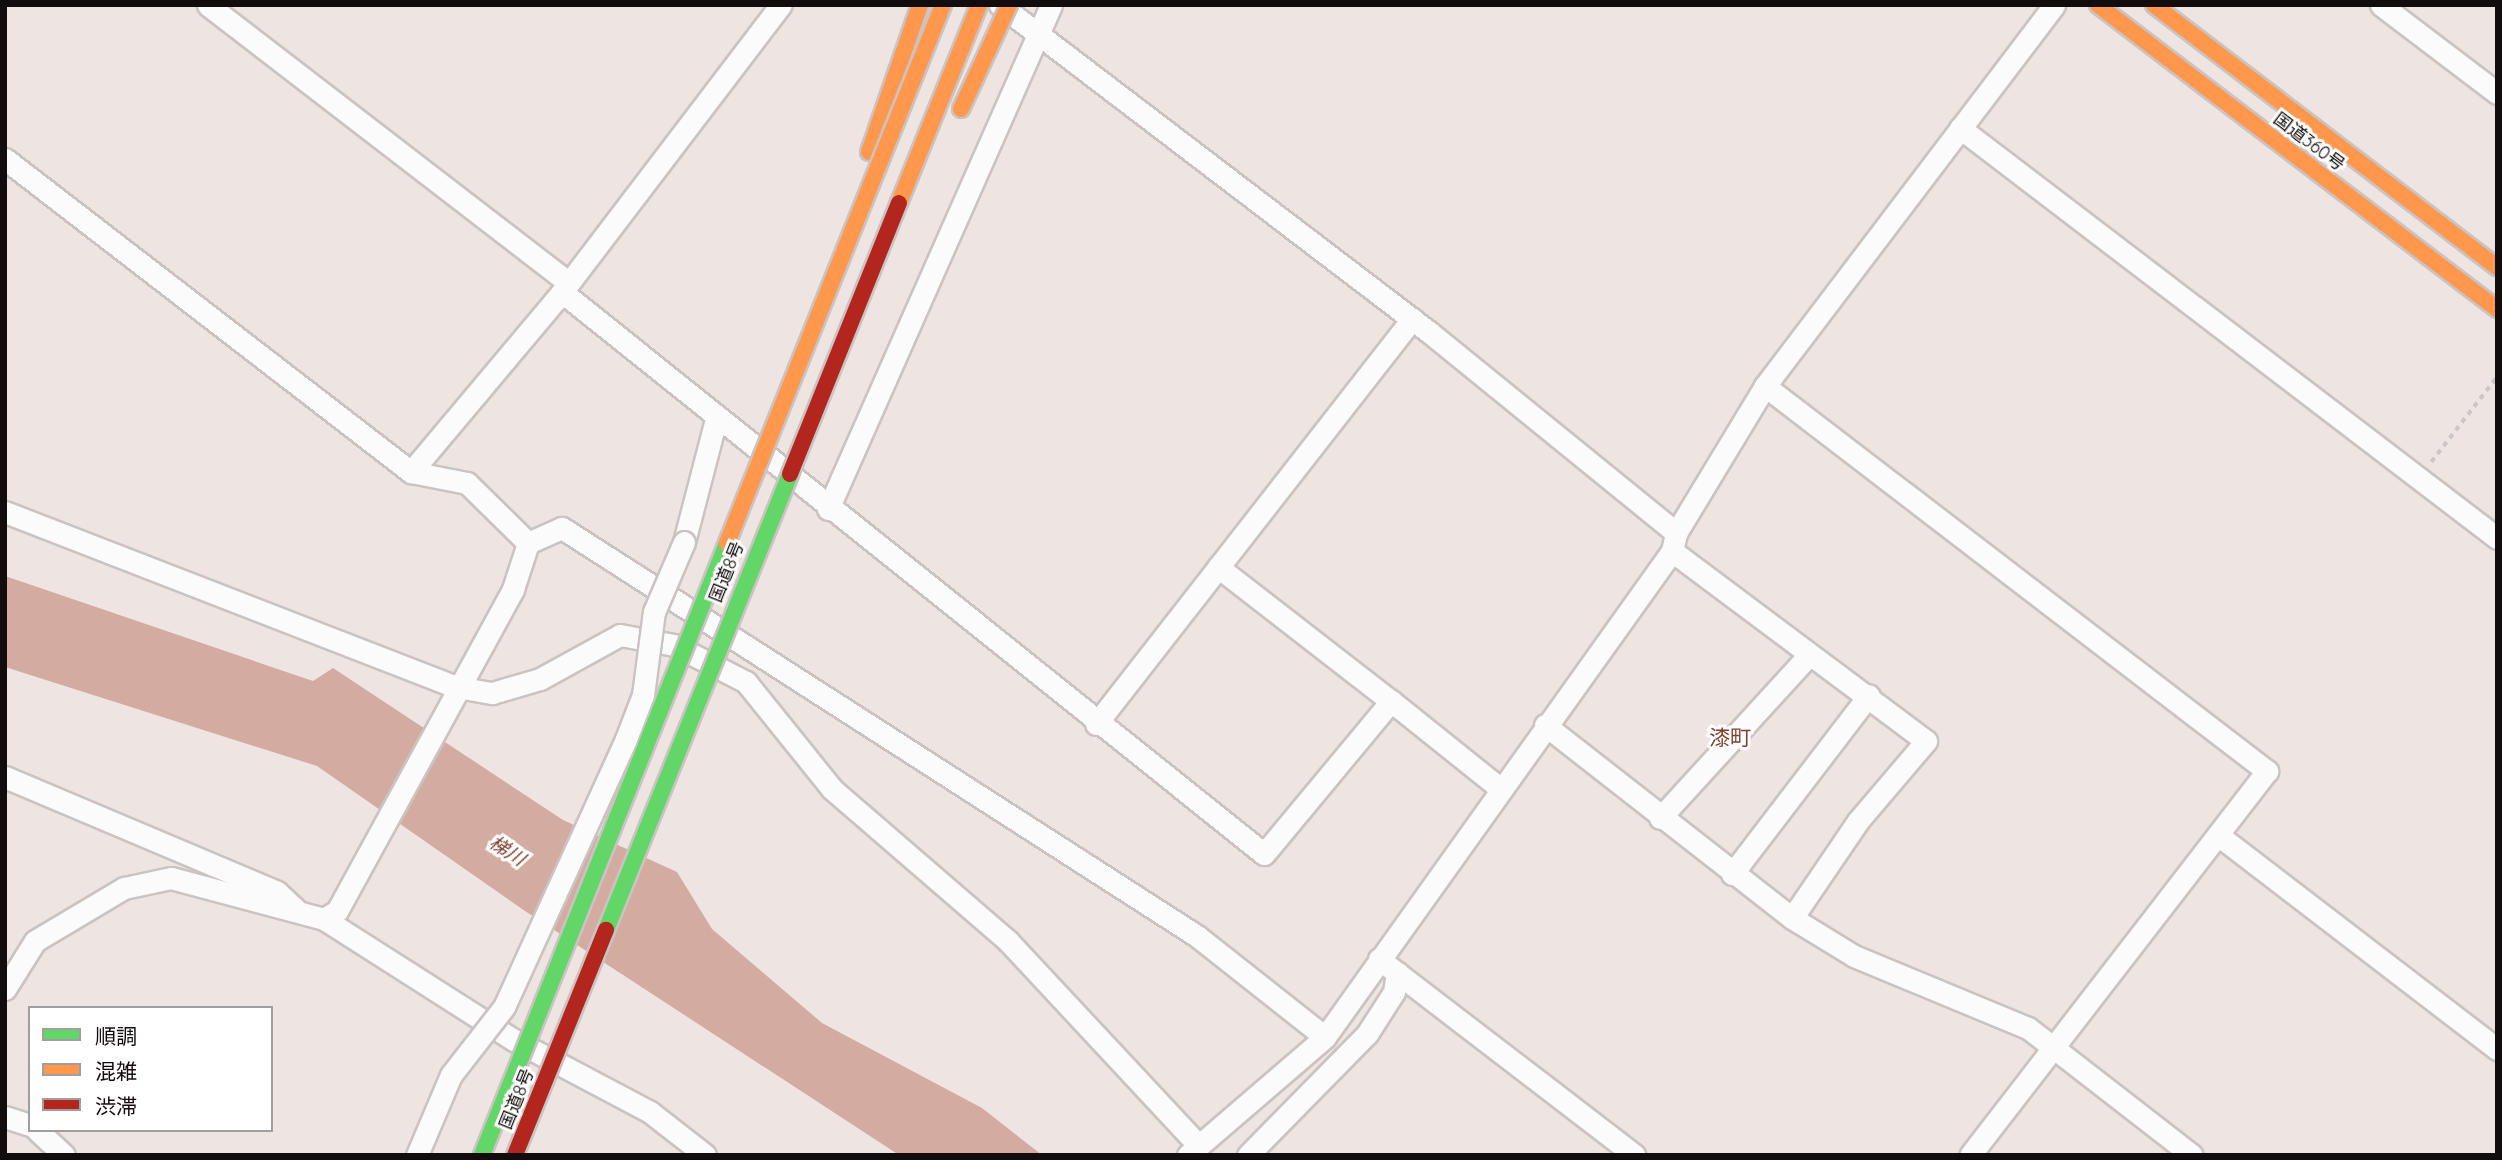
<!DOCTYPE html>
<html>
<head>
<meta charset="utf-8">
<style>
  body { margin:0 }
  #map { position:relative; width:2502px; height:1160px; overflow:hidden; background:#eee5e3; font-family:Quicksand,"Noto Sans JP",sans-serif }
  div>[style] { position:absolute }
  .water>* { inset:0; background:#d4aba0 }
  .path>* { height:3.5px; margin-top:-1.75px; transform-origin:0; background:repeating-linear-gradient(90deg,#cac7c6 0 5px,transparent 0 10px) }
  .roads { filter:drop-shadow(2px 0 #cac3c1) drop-shadow(-2px 0 #cac3c1) drop-shadow(0 2px #cac3c1) drop-shadow(0 -2px #cac3c1) }
  .street>* { height:21px; margin:-10.5px; padding:0 10.5px; transform-origin:10.5px; border-radius:10.5px; background:#fcfbfb }
  .slow>* { height:16px; margin:-8px; padding:0 8px; transform-origin:8px; border-radius:8px; background:#ff974d }
  .bridges { filter:drop-shadow(2px 0 #cac3c1) drop-shadow(-2px 0 #cac3c1) drop-shadow(0 2px #cac3c1) drop-shadow(0 -2px #cac3c1) }
  .street-bridge>* { height:21px; margin:-10.5px; padding:0 10.5px; transform-origin:10.5px; border-radius:10.5px; background:#fcfbfb }
  .fast-bridge>* { height:16px; margin:-8px; padding:0 8px; transform-origin:8px; border-radius:8px; background:#63d668 }
  .slow-bridge>* { height:16px; margin:-8px; padding:0 8px; transform-origin:8px; border-radius:8px; background:#ff974d }
  .jam-bridge>* { height:16px; margin:-8px; padding:0 8px; transform-origin:8px; border-radius:8px; background:#b3261e }
  span { translate:-50% -50%; white-space:nowrap; text-align:center; line-height:1.15; -webkit-text-stroke:6px #fff; paint-order:stroke }
  .street-label { font-size:18px; color:#120d0c }
  .water-label { font-size:19px; color:#7e3928; font-style:italic }
  .quarter-label { font-size:21px; color:#833e2d }
  .frame { position:absolute; inset:0; border:7px solid #120d0c; pointer-events:none }
  .legend { position:absolute; left:28px; top:1006px; width:245px; height:126px; box-sizing:border-box; background:#fff; border:2px solid #a09e9e; margin:0; padding:9px 12px; list-style:none; font-size:21px; color:#120d0c }
  .legend li { display:flex; align-items:center; gap:14px; height:35px }
  .legend b { width:35px; border:2px solid #a09e9e }
</style>
</head>
<body>
<div id="map">
  <div class="water">
    <i style="clip-path:polygon(5px 576px,313px 681px,333px 668px,563px 820px,677px 872px,712px 929px,822px 1023px,982px 1108px,1042px 1155px,899px 1155px,525px 911px,317px 766px,5px 667px)"></i>
  </div>
  <div class="path">
    <i style="left:2431px;top:462px;width:108px;rotate:-52.2deg"></i>
  </div>
  <div class="roads">
    <div class="street">
      <i style="left:208px;top:5px;width:452px;rotate:37.6deg"></i>
      <i style="left:1000px;top:5px;width:539px;rotate:37.32deg"></i>
      <i style="left:1429px;top:332px;width:318px;rotate:39.1deg"></i>
      <i style="left:2381px;top:5px;width:146px;rotate:37.2deg"></i>
      <i style="left:1960px;top:128px;width:676px;rotate:37.36deg"></i>
      <i style="left:5px;top:159px;width:513px;rotate:37.63deg"></i>
      <i style="left:411px;top:472px;width:57px;rotate:11.1deg"></i>
      <i style="left:467px;top:483px;width:86px;rotate:44.5deg"></i>
      <i style="left:562px;top:292px;width:899px;rotate:38.68deg"></i>
      <i style="left:1264px;top:854px;width:199px;rotate:-50.3deg"></i>
      <i style="left:1391px;top:701px;width:141px;rotate:38.7deg"></i>
      <i style="left:1765px;top:386px;width:633px;rotate:37.49deg"></i>
      <i style="left:2267px;top:771px;width:485px;rotate:127.7deg"></i>
      <i style="left:411px;top:472px;width:235px;rotate:-50deg"></i>
      <i style="left:562px;top:292px;width:361px;rotate:-52.7deg"></i>
      <i style="left:828px;top:509px;width:551px;rotate:-66.13deg"></i>
      <i style="left:5px;top:512px;width:485px;rotate:21.2deg"></i>
      <i style="left:457px;top:687px;width:36px;rotate:10deg"></i>
      <i style="left:492px;top:693px;width:50px;rotate:-16.3deg"></i>
      <i style="left:540px;top:679px;width:91px;rotate:-28.8deg"></i>
      <i style="left:620px;top:635px;width:55px;rotate:10.5deg"></i>
      <i style="left:674px;top:645px;width:81px;rotate:27.2deg"></i>
      <i style="left:746px;top:682px;width:137px;rotate:51.2deg"></i>
      <i style="left:832px;top:789px;width:233px;rotate:40.8deg"></i>
      <i style="left:1008px;top:941px;width:279px;rotate:47deg"></i>
      <i style="left:684px;top:542px;width:127px;rotate:-75.4deg"></i>
      <i style="left:528px;top:543px;width:37px;rotate:-24deg"></i>
      <i style="left:562px;top:528px;width:755px;rotate:32.72deg"></i>
      <i style="left:1197px;top:936px;width:163px;rotate:38.3deg"></i>
      <i style="left:1672px;top:551px;width:317px;rotate:36.8deg"></i>
      <i style="left:1926px;top:741px;width:105px;rotate:130.4deg"></i>
      <i style="left:1858px;top:821px;width:117px;rotate:124.2deg"></i>
      <i style="left:1218px;top:567px;width:219px;rotate:37.8deg"></i>
      <i style="left:1096px;top:724px;width:514px;rotate:-52.04deg"></i>
      <i style="left:1545px;top:725px;width:313px;rotate:38deg"></i>
      <i style="left:1792px;top:918px;width:73px;rotate:31.5deg"></i>
      <i style="left:1854px;top:956px;width:188px;rotate:22.5deg"></i>
      <i style="left:2028px;top:1028px;width:207px;rotate:37.8deg"></i>
      <i style="left:5px;top:777px;width:295px;rotate:22.9deg"></i>
      <i style="left:277px;top:892px;width:25px;rotate:43deg"></i>
      <i style="left:1660px;top:818px;width:221px;rotate:-47.6deg"></i>
      <i style="left:2218px;top:835px;width:352px;rotate:37.5deg"></i>
      <i style="left:1732px;top:874px;width:225px;rotate:-52.6deg"></i>
      <i style="left:324px;top:919px;width:15px;rotate:-32deg"></i>
      <i style="left:337px;top:911px;width:367px;rotate:-61.3deg"></i>
      <i style="left:513px;top:589px;width:48px;rotate:-71.9deg"></i>
      <i style="left:1379px;top:959px;width:322px;rotate:37.5deg"></i>
      <i style="left:5px;top:989px;width:57px;rotate:-58deg"></i>
      <i style="left:35px;top:941px;width:104px;rotate:-30.8deg"></i>
      <i style="left:124px;top:888px;width:48px;rotate:-12deg"></i>
      <i style="left:171px;top:878px;width:158px;rotate:15deg"></i>
      <i style="left:324px;top:919px;width:225px;rotate:32.5deg"></i>
      <i style="left:514px;top:1040px;width:154px;rotate:27.9deg"></i>
      <i style="left:650px;top:1112px;width:70px;rotate:38deg"></i>
      <i style="left:5px;top:1117px;width:26px;rotate:18deg"></i>
      <i style="left:37px;top:1130px;width:37px;rotate:43deg"></i>
      <i style="left:1188px;top:1155px;width:181px;rotate:-40.7deg"></i>
      <i style="left:1325px;top:1037px;width:597px;rotate:-54.47deg"></i>
      <i style="left:1672px;top:551px;width:18px;rotate:-77deg"></i>
      <i style="left:1676px;top:533px;width:172px;rotate:-58.8deg"></i>
      <i style="left:1765px;top:386px;width:478px;rotate:-52.8deg"></i>
      <i style="left:1248px;top:1155px;width:170px;rotate:-45.5deg"></i>
      <i style="left:1367px;top:1034px;width:50px;rotate:-57.3deg"></i>
      <i style="left:1394px;top:992px;width:20px;rotate:-81deg"></i>
    </div>
    <div class="slow">
      <i style="left:2098px;top:5px;width:502px;rotate:37.3deg"></i>
      <i style="left:2154px;top:5px;width:432px;rotate:37.4deg"></i>
      <i style="left:869px;top:152px;width:156px;rotate:-70.9deg"></i>
    </div>
  </div>
  <div class="bridges">
    <div class="street-bridge">
      <i style="left:417px;top:1155px;width:87px;rotate:-67deg"></i>
      <i style="left:451px;top:1075px;width:86px;rotate:-52.1deg"></i>
      <i style="left:504px;top:1007px;width:294px;rotate:-65.5deg"></i>
      <i style="left:626px;top:739px;width:47px;rotate:-68.9deg"></i>
      <i style="left:643px;top:695px;width:84px;rotate:-82.5deg"></i>
      <i style="left:654px;top:612px;width:76px;rotate:-66.8deg"></i>
    </div>
    <div class="fast-bridge">
      <i style="left:606px;top:930px;width:492px;rotate:-68deg"></i>
      <i style="left:482px;top:1155px;width:659px;rotate:-68.18deg"></i>
    </div>
    <div class="slow-bridge">
      <i style="left:961px;top:109px;width:115px;rotate:-65.2deg"></i>
      <i style="left:899px;top:203px;width:214px;rotate:-68deg"></i>
      <i style="left:727px;top:543px;width:580px;rotate:-68.13deg"></i>
    </div>
    <div class="jam-bridge">
      <i style="left:790px;top:474px;width:292px;rotate:-68.1deg"></i>
      <i style="left:515px;top:1155px;width:243px;rotate:-68deg"></i>
    </div>
  </div>
  <div class="street-label">
    <span style="left:2309px;top:142px;rotate:37deg">国道360号</span>
    <span style="left:727px;top:572px;rotate:-68deg">国道8号</span>
    <span style="left:517px;top:1099px;rotate:-68deg">国道8号</span>
  </div>
  <div class="water-label">
    <span style="left:507px;top:851px;rotate:33deg">梯川</span>
  </div>
  <div class="quarter-label">
    <span style="left:1730px;top:737px">漆町</span>
  </div>
  <div class="frame"></div>
  <ul class="legend">
  <li><b style="height:9px;background:#63d668"></b>順調</li>
  <li><b style="height:9px;background:#ff974d"></b>混雑</li>
  <li><b style="height:9px;background:#b3261e"></b>渋滞</li>
  </ul>
</div>
</body>
</html>
